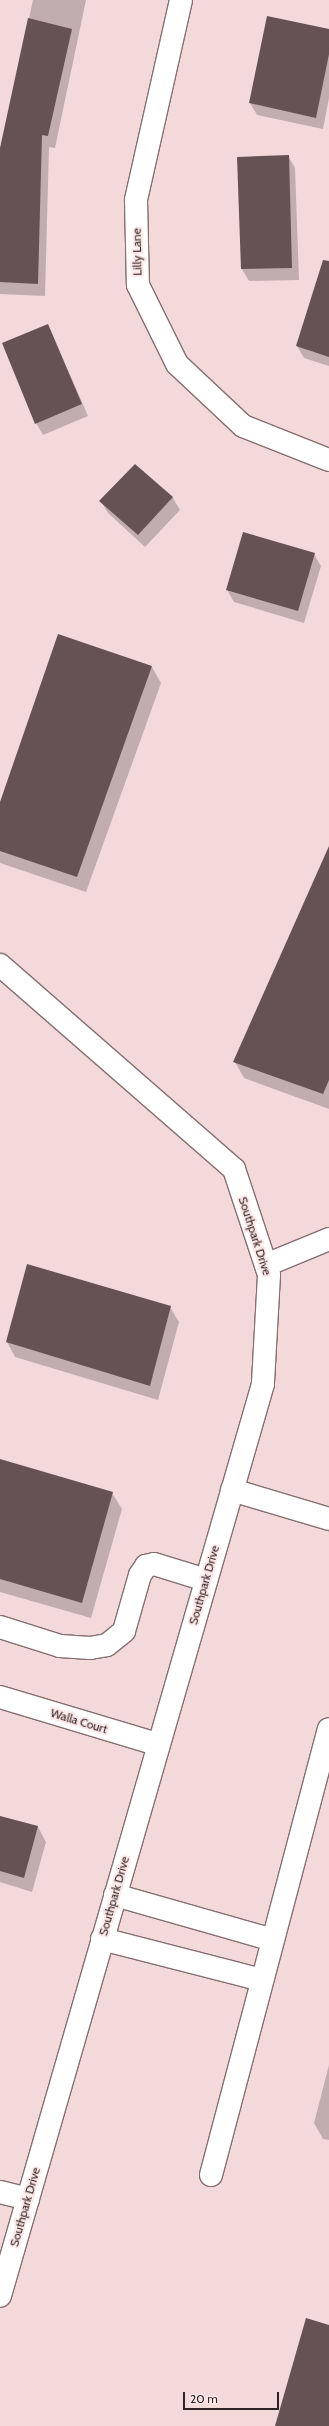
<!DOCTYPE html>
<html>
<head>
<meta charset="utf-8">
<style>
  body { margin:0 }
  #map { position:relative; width:329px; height:2426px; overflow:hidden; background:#f3d9da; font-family:Cabin,sans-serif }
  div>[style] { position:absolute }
  .shadow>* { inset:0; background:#0003 }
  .building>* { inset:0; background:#675253 }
  .roads { filter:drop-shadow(1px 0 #866f71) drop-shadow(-1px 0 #866f71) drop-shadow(0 1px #866f71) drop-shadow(0 -1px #866f71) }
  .minor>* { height:22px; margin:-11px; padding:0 11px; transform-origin:11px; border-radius:11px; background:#fff }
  span { translate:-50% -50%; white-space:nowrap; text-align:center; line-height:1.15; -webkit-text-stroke:4px #fde7e8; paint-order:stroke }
  .street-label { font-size:12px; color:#2e2425 }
  .scale { position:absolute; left:183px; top:2392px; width:96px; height:18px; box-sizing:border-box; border:2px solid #2e2425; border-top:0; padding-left:5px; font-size:12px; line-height:14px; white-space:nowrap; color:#2e2425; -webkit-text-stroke:3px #fde7e8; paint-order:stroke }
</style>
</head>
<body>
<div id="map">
  <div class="shadow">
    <i style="clip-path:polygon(33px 0,86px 0,55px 148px,49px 147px,45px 296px,0 294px,0 153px)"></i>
    <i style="clip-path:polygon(329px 30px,329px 98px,323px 129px,257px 115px,250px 103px)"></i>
    <i style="clip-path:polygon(288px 156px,295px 168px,299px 280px,249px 281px,242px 269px)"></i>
    <i style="clip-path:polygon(329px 310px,329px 366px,304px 358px,297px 346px)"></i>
    <i style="clip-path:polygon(48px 325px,88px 416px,43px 435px,36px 423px)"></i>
    <i style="clip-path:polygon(135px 465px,173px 498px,180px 510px,145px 547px,108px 513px,101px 501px)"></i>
    <i style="clip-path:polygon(314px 554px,321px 566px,304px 623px,234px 602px,227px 590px)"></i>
    <i style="clip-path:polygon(152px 667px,161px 683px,86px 892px,0 863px,0 805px)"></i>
    <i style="clip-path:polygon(329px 848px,329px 1109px,244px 1078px,235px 1062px)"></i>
    <i style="clip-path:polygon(170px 1307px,179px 1322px,158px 1400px,15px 1357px,7px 1342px)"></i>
    <i style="clip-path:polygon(0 1460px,112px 1493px,122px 1509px,91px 1618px,0 1592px)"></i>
    <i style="clip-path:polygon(0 1817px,38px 1827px,46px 1842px,32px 1892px,0 1882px)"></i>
    <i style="clip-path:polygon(329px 2065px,329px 2140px,323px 2139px,314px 2123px)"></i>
  </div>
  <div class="building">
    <i style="clip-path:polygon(267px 16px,329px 29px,329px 54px,316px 118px,249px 103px)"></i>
    <i style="clip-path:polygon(28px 18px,72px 29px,48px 136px,42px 135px,38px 284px,0 282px,0 148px)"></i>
    <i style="clip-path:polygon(289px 155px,292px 268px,241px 269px,237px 157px)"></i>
    <i style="clip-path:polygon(323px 260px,329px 261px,329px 357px,296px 346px)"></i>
    <i style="clip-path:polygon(48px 324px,82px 404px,35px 424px,2px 343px)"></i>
    <i style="clip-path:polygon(135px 464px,173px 497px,138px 535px,99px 501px)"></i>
    <i style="clip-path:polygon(243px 532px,315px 553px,298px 611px,226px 590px)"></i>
    <i style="clip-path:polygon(58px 634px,152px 666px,77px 877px,0 851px,0 802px)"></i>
    <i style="clip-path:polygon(329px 846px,329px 1080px,323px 1094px,233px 1062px)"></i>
    <i style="clip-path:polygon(27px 1264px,171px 1306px,150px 1386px,6px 1342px)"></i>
    <i style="clip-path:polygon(0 1459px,113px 1492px,82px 1603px,0 1579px)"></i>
    <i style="clip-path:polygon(0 1816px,38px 1826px,24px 1878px,0 1871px)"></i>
    <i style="clip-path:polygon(306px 2318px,329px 2325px,329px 2426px,275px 2426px)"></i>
  </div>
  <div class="roads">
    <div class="minor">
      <i style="left:181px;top:0;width:205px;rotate:102.7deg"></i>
      <i style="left:136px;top:200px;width:85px;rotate:88.7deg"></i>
      <i style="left:138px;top:285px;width:88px;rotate:63.7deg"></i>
      <i style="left:177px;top:364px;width:91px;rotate:43.2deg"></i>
      <i style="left:243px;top:426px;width:92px;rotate:21.6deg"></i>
      <i style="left:0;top:965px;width:310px;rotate:41.1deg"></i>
      <i style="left:234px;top:1169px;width:112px;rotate:71.7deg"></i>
      <i style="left:269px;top:1275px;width:109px;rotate:93.2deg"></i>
      <i style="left:263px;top:1384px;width:949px;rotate:106.09deg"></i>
      <i style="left:266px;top:1265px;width:68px;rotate:-22.4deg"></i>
      <i style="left:232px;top:1490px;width:101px;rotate:16.6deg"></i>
      <i style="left:0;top:1627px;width:63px;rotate:17.6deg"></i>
      <i style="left:60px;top:1646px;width:30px;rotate:4deg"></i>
      <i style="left:90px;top:1648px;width:17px;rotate:-10deg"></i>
      <i style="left:107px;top:1645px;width:22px;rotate:-39deg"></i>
      <i style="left:124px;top:1631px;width:58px;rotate:-74.1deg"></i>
      <i style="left:140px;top:1575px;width:11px;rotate:-56deg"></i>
      <i style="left:146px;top:1566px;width:8px;rotate:-14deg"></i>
      <i style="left:154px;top:1564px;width:54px;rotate:17.1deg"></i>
      <i style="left:0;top:1697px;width:164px;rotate:16.7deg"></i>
      <i style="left:115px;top:1895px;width:164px;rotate:15.9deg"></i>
      <i style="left:102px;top:1939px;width:165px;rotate:14.4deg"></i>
      <i style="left:211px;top:2175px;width:461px;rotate:-75.2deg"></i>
      <i style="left:0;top:2192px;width:29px;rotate:14deg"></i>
    </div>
  </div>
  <div class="street-label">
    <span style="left:137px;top:252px;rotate:-91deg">Lilly Lane</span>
    <span style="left:255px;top:1236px;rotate:72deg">Southpark Drive</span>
    <span style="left:204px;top:1585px;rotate:-74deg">Southpark Drive</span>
    <span style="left:79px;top:1721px;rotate:17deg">Walla Court</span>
    <span style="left:114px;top:1896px;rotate:-74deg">Southpark Drive</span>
    <span style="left:25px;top:2207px;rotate:-74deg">Southpark Drive</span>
  </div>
  <div class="scale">20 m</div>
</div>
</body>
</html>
